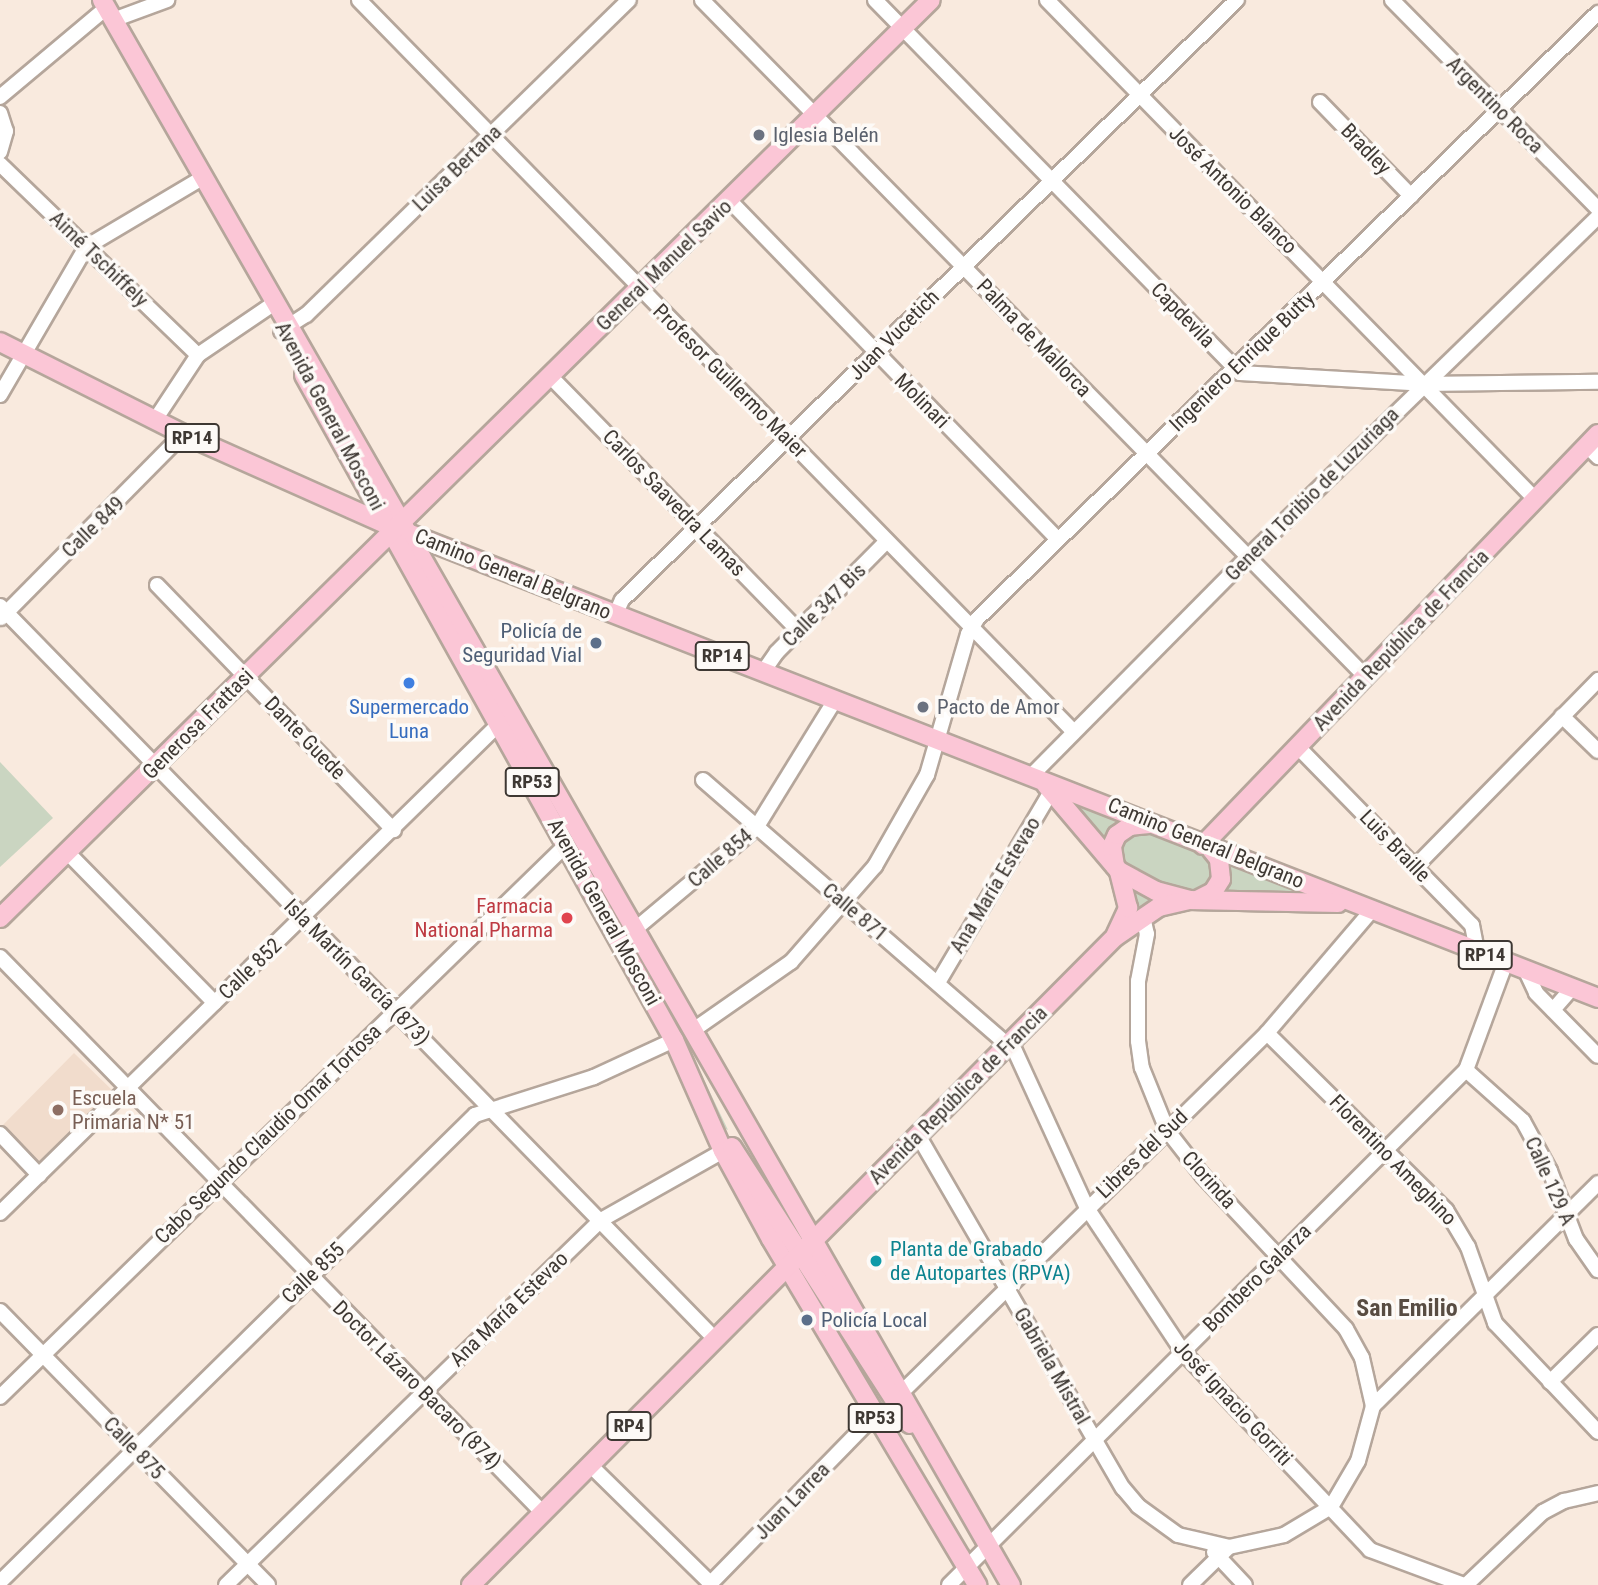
<!DOCTYPE html>
<html>
<head>
<meta charset="utf-8">
<style>
  body { margin:0 }
  #map { position:relative; width:1598px; height:1585px; overflow:hidden; background:#f9eade; font-family:"Roboto Condensed",sans-serif }
  div>[style] { position:absolute }
  .built>* { inset:0; background:#f1dccc }
  .green>* { inset:0; background:#cad5c1 }
  .roads { filter:drop-shadow(2px 0 #b5a69b) drop-shadow(-2px 0 #b5a69b) drop-shadow(0 2px #b5a69b) drop-shadow(0 -2px #b5a69b) }
  .minor>* { height:14px; margin:-7px; padding:0 7px; transform-origin:7px; border-radius:7px; background:#fff }
  .major>* { height:18px; margin:-9px; padding:0 9px; transform-origin:9px; border-radius:9px; background:#fbc6d6 }
  .dots>* { width:19px; height:19px; translate:-50% -50%; box-sizing:border-box; border:4px solid #fdfaf7; border-radius:50% }
  span { translate:-50% -50%; white-space:nowrap; text-align:center; line-height:1.15; -webkit-text-stroke:7px #fdfaf7; paint-order:stroke }
  .shield-label span { padding:2px 5px; background:#fdfaf7; border:2px solid; border-radius:5px; -webkit-text-stroke-width:0 }
  .shield-label { font-size:19px; color:#3e3833; font-weight:700 }
  .street-label { font-size:21px; color:#3e3833 }
  .worship-label { font-size:21px; color:#5b616d }
  .left { translate:0 -50%; text-align:left }
  .service-label { font-size:21px; color:#4e5e75 }
  .right { translate:-100% -50%; text-align:right }
  .shop-label { font-size:21px; color:#366cbe }
  .health-label { font-size:21px; color:#be3a42 }
  .education-label { font-size:21px; color:#785e54 }
  .culture-label { font-size:21px; color:#0d838f }
  .quarter-label { font-size:24px; color:#584c42; font-weight:700 }
</style>
</head>
<body>
<div id="map">
  <div class="built">
    <i style="clip-path:polygon(74px 1053px,115px 1093px,40px 1168px,0 1128px)"></i>
  </div>
  <div class="green">
    <i style="clip-path:polygon(400px 538px,682px 1034px,728px 1130px,726px 1129px)"></i>
    <i style="clip-path:polygon(0 762px,53px 818px,0 867px)"></i>
    <i style="clip-path:polygon(1071px 798px,1129px 818px,1109px 846px)"></i>
    <i style="clip-path:polygon(1141px 829px,1208px 853px,1216px 864px,1208px 891px,1185px 894px,1125px 870px,1117px 845px)"></i>
    <i style="clip-path:polygon(1225px 859px,1302px 891px,1300px 896px,1214px 896px)"></i>
    <i style="clip-path:polygon(1129px 883px,1162px 898px,1142px 912px,1130px 914px)"></i>
  </div>
  <div class="roads">
    <div class="minor">
      <i style="left:359px;top:0;width:1022px;rotate:45.67deg"></i>
      <i style="left:702px;top:0;width:947px;rotate:45.56deg"></i>
      <i style="left:875px;top:0;width:522px;rotate:45.62deg"></i>
      <i style="left:1240px;top:373px;width:183px;rotate:3.4deg"></i>
      <i style="left:1423px;top:384px;width:175px;rotate:-0.7deg"></i>
      <i style="left:1047px;top:0;width:699px;rotate:45.64deg"></i>
      <i style="left:1392px;top:0;width:293px;rotate:45.4deg"></i>
      <i style="left:113px;top:20px;width:58px;rotate:-20.3deg"></i>
      <i style="left:0;top:97px;width:138px;rotate:-40deg"></i>
      <i style="left:1320px;top:102px;width:131px;rotate:45.9deg"></i>
      <i style="left:0;top:113px;width:19px;rotate:72deg"></i>
      <i style="left:6px;top:131px;width:22px;rotate:106deg"></i>
      <i style="left:0;top:164px;width:275px;rotate:44deg"></i>
      <i style="left:730px;top:201px;width:471px;rotate:45.9deg"></i>
      <i style="left:281px;top:331px;width:30px;rotate:-33deg"></i>
      <i style="left:306px;top:315px;width:451px;rotate:-44.3deg"></i>
      <i style="left:550px;top:376px;width:355px;rotate:45.7deg"></i>
      <i style="left:0;top:395px;width:171px;rotate:-59.8deg"></i>
      <i style="left:86px;top:247px;width:135px;rotate:-30.7deg"></i>
      <i style="left:155px;top:420px;width:78px;rotate:-56.5deg"></i>
      <i style="left:198px;top:355px;width:91px;rotate:-34.2deg"></i>
      <i style="left:1587px;top:446px;width:16px;rotate:45deg"></i>
      <i style="left:157px;top:585px;width:341px;rotate:46deg"></i>
      <i style="left:0;top:606px;width:1023px;rotate:45.71deg"></i>
      <i style="left:615px;top:615px;width:17px;rotate:-65deg"></i>
      <i style="left:622px;top:600px;width:859px;rotate:-44.29deg"></i>
      <i style="left:1px;top:618px;width:259px;rotate:-45.3deg"></i>
      <i style="left:763px;top:672px;width:24px;rotate:-55deg"></i>
      <i style="left:777px;top:652px;width:156px;rotate:-45.3deg"></i>
      <i style="left:1562px;top:716px;width:50px;rotate:44.2deg"></i>
      <i style="left:1298px;top:747px;width:249px;rotate:45.7deg"></i>
      <i style="left:1472px;top:925px;width:26px;rotate:79deg"></i>
      <i style="left:1032px;top:775px;width:307px;rotate:-45.3deg"></i>
      <i style="left:1248px;top:557px;width:488px;rotate:-44.2deg"></i>
      <i style="left:703px;top:780px;width:413px;rotate:41deg"></i>
      <i style="left:1015px;top:1051px;width:173px;rotate:65.4deg"></i>
      <i style="left:1087px;top:1208px;width:173px;rotate:56.3deg"></i>
      <i style="left:1183px;top:1352px;width:272px;rotate:46.6deg"></i>
      <i style="left:1370px;top:1550px;width:100px;rotate:20.4deg"></i>
      <i style="left:67px;top:852px;width:211px;rotate:45.6deg"></i>
      <i style="left:1415px;top:867px;width:262px;rotate:-45.6deg"></i>
      <i style="left:1143px;top:917px;width:17px;rotate:77deg"></i>
      <i style="left:1147px;top:934px;width:48px;rotate:100.8deg"></i>
      <i style="left:1138px;top:981px;width:60px;rotate:90deg"></i>
      <i style="left:1138px;top:1041px;width:27px;rotate:82deg"></i>
      <i style="left:1142px;top:1068px;width:67px;rotate:68deg"></i>
      <i style="left:1167px;top:1130px;width:58px;rotate:52deg"></i>
      <i style="left:1203px;top:1176px;width:209px;rotate:46.9deg"></i>
      <i style="left:1346px;top:1329px;width:33px;rotate:61deg"></i>
      <i style="left:1362px;top:1358px;width:49px;rotate:77.1deg"></i>
      <i style="left:633px;top:931px;width:160px;rotate:-39.9deg"></i>
      <i style="left:756px;top:828px;width:150px;rotate:-58.3deg"></i>
      <i style="left:0;top:957px;width:774px;rotate:45.68deg"></i>
      <i style="left:1525px;top:969px;width:26px;rotate:65deg"></i>
      <i style="left:1536px;top:993px;width:88px;rotate:45.5deg"></i>
      <i style="left:939px;top:981px;width:222px;rotate:-59.4deg"></i>
      <i style="left:1553px;top:1010px;width:29px;rotate:-49deg"></i>
      <i style="left:692px;top:1031px;width:121px;rotate:-34.9deg"></i>
      <i style="left:791px;top:962px;width:128px;rotate:-48.8deg"></i>
      <i style="left:875px;top:866px;width:105px;rotate:-60.3deg"></i>
      <i style="left:927px;top:775px;width:147px;rotate:-73.8deg"></i>
      <i style="left:968px;top:634px;width:17px;rotate:-59deg"></i>
      <i style="left:977px;top:619px;width:868px;rotate:-44.3deg"></i>
      <i style="left:1267px;top:1033px;width:252px;rotate:44.7deg"></i>
      <i style="left:1446px;top:1210px;width:43px;rotate:59.3deg"></i>
      <i style="left:1468px;top:1247px;width:81px;rotate:70.4deg"></i>
      <i style="left:1495px;top:1323px;width:150px;rotate:46.6deg"></i>
      <i style="left:1466px;top:1070px;width:76px;rotate:41.8deg"></i>
      <i style="left:1523px;top:1121px;width:57px;rotate:61.6deg"></i>
      <i style="left:1550px;top:1171px;width:73px;rotate:69.1deg"></i>
      <i style="left:1576px;top:1239px;width:38px;rotate:55deg"></i>
      <i style="left:0;top:1134px;width:57px;rotate:46.4deg"></i>
      <i style="left:918px;top:1135px;width:408px;rotate:59.9deg"></i>
      <i style="left:1123px;top:1488px;width:23px;rotate:50deg"></i>
      <i style="left:1138px;top:1506px;width:49px;rotate:35.9deg"></i>
      <i style="left:1178px;top:1535px;width:52px;rotate:13.2deg"></i>
      <i style="left:0;top:1213px;width:699px;rotate:-44.42deg"></i>
      <i style="left:0;top:1311px;width:383px;rotate:45.6deg"></i>
      <i style="left:1550px;top:1382px;width:67px;rotate:-44.4deg"></i>
      <i style="left:903px;top:1391px;width:511px;rotate:-44.52deg"></i>
      <i style="left:1267px;top:1033px;width:163px;rotate:-49.5deg"></i>
      <i style="left:0;top:1397px;width:792px;rotate:-44.28deg"></i>
      <i style="left:590px;top:1465px;width:171px;rotate:44.5deg"></i>
      <i style="left:1214px;top:1552px;width:45px;rotate:46.8deg"></i>
      <i style="left:0;top:1582px;width:666px;rotate:-44.51deg"></i>
      <i style="left:475px;top:1115px;width:125px;rotate:-17.7deg"></i>
      <i style="left:594px;top:1077px;width:88px;rotate:-24.8deg"></i>
      <i style="left:226px;top:1585px;width:523px;rotate:-44.23deg"></i>
      <i style="left:601px;top:1220px;width:140px;rotate:-29.5deg"></i>
      <i style="left:709px;top:1585px;width:236px;rotate:-45.7deg"></i>
      <i style="left:949px;top:1585px;width:730px;rotate:-44.89deg"></i>
      <i style="left:1466px;top:1070px;width:115px;rotate:-69.7deg"></i>
      <i style="left:1190px;top:1585px;width:54px;rotate:-44.3deg"></i>
      <i style="left:1229px;top:1547px;width:56px;rotate:-12.3deg"></i>
      <i style="left:1284px;top:1535px;width:55px;rotate:-30.8deg"></i>
      <i style="left:1331px;top:1507px;width:53px;rotate:-59.6deg"></i>
      <i style="left:1358px;top:1461px;width:57px;rotate:-74.7deg"></i>
      <i style="left:1373px;top:1406px;width:317px;rotate:-44.7deg"></i>
      <i style="left:1466px;top:1585px;width:106px;rotate:-43.5deg"></i>
      <i style="left:1543px;top:1512px;width:24px;rotate:-28deg"></i>
      <i style="left:1564px;top:1501px;width:35px;rotate:-13deg"></i>
    </div>
    <div class="major">
      <i style="left:102px;top:0;width:1827px;rotate:60.17deg"></i>
      <i style="left:0;top:342px;width:205px;rotate:26.7deg"></i>
      <i style="left:183px;top:434px;width:223px;rotate:24deg"></i>
      <i style="left:387px;top:525px;width:1300px;rotate:21.33deg"></i>
      <i style="left:304px;top:375px;width:761px;rotate:60.91deg"></i>
      <i style="left:674px;top:1040px;width:121px;rotate:66.2deg"></i>
      <i style="left:723px;top:1151px;width:100px;rotate:61.4deg"></i>
      <i style="left:771px;top:1239px;width:403px;rotate:59.2deg"></i>
      <i style="left:1046px;top:785px;width:113px;rotate:49.7deg"></i>
      <i style="left:1119px;top:871px;width:42px;rotate:28.4deg"></i>
      <i style="left:1156px;top:891px;width:34px;rotate:15deg"></i>
      <i style="left:1189px;top:900px;width:149px;rotate:1.2deg"></i>
      <i style="left:1203px;top:845px;width:570px;rotate:-46.14deg"></i>
      <i style="left:1115px;top:866px;width:20px;rotate:-99deg"></i>
      <i style="left:1112px;top:846px;width:12px;rotate:-66deg"></i>
      <i style="left:1117px;top:835px;width:16px;rotate:-35deg"></i>
      <i style="left:1130px;top:826px;width:19px;rotate:-6deg"></i>
      <i style="left:1199px;top:899px;width:16px;rotate:-27deg"></i>
      <i style="left:1213px;top:892px;width:15px;rotate:-58deg"></i>
      <i style="left:1221px;top:879px;width:20px;rotate:-96deg"></i>
      <i style="left:1219px;top:859px;width:14px;rotate:-129deg"></i>
      <i style="left:0;top:918px;width:1307px;rotate:-44.6deg"></i>
      <i style="left:1116px;top:934px;width:29px;rotate:-65deg"></i>
      <i style="left:1128px;top:908px;width:37px;rotate:-104deg"></i>
      <i style="left:732px;top:1147px;width:329px;rotate:57.3deg"></i>
      <i style="left:471px;top:1585px;width:914px;rotate:-45.18deg"></i>
      <i style="left:1115px;top:937px;width:53px;rotate:-34.3deg"></i>
      <i style="left:1159px;top:907px;width:31px;rotate:-13deg"></i>
    </div>
  </div>
  <div class="dots">
    <i style="left:759px;top:135px;background:#6b7280"></i>
    <i style="left:596px;top:643px;background:#5c6f8a"></i>
    <i style="left:409px;top:683px;background:#3f7fe0"></i>
    <i style="left:923px;top:707px;background:#6b7280"></i>
    <i style="left:567px;top:918px;background:#e0444e"></i>
    <i style="left:58px;top:1110px;background:#8d6e63"></i>
    <i style="left:876px;top:1261px;background:#0f9aa8"></i>
    <i style="left:807px;top:1320px;background:#5c6f8a"></i>
  </div>
  <div class="shield-label">
    <span style="left:192px;top:438px">RP14</span>
    <span style="left:722px;top:656px">RP14</span>
    <span style="left:532px;top:782px">RP53</span>
    <span style="left:1485px;top:955px">RP14</span>
    <span style="left:875px;top:1418px">RP53</span>
    <span style="left:629px;top:1426px">RP4</span>
  </div>
  <div class="street-label">
    <span style="left:1495px;top:105px;rotate:45deg">Argentino Roca</span>
    <span style="left:1366px;top:149px;rotate:46deg">Bradley</span>
    <span style="left:457px;top:168px;rotate:-44deg">Luisa Bertana</span>
    <span style="left:1233px;top:190px;rotate:45deg">José Antonio Blanco</span>
    <span style="left:99px;top:259px;rotate:44deg">Aimé Tschiffely</span>
    <span style="left:664px;top:265px;rotate:-44deg">General Manuel Savio</span>
    <span style="left:1183px;top:315px;rotate:46deg">Capdevila</span>
    <span style="left:894px;top:335px;rotate:-45deg">Juan Vucetich</span>
    <span style="left:1034px;top:338px;rotate:46deg">Palma de Mallorca</span>
    <span style="left:1242px;top:361px;rotate:-44deg">Ingeniero Enrique Butty</span>
    <span style="left:730px;top:381px;rotate:45deg">Profesor Guillermo Maier</span>
    <span style="left:922px;top:401px;rotate:45deg">Molinari</span>
    <span style="left:330px;top:416px;rotate:62deg">Avenida General Mosconi</span>
    <span style="left:1312px;top:494px;rotate:-45deg">General Toribio de Luzuriaga</span>
    <span style="left:674px;top:503px;rotate:46deg">Carlos Saavedra Lamas</span>
    <span style="left:93px;top:527px;rotate:-44deg">Calle 849</span>
    <span style="left:513px;top:574px;rotate:22deg">Camino General Belgrano</span>
    <span style="left:824px;top:605px;rotate:-45deg">Calle 347 Bis</span>
    <span style="left:1401px;top:640px;rotate:-46deg">Avenida República de Francia</span>
    <span style="left:198px;top:724px;rotate:-45deg">Generosa Frattasi</span>
    <span style="left:305px;top:738px;rotate:46deg">Dante Guede</span>
    <span style="left:1206px;top:843px;rotate:22deg">Camino General Belgrano</span>
    <span style="left:1395px;top:846px;rotate:46deg">Luis Braille</span>
    <span style="left:720px;top:858px;rotate:-41deg">Calle 854</span>
    <span style="left:995px;top:885px;rotate:-59deg">Ana María Estevao</span>
    <span style="left:604px;top:912px;rotate:61deg">Avenida General Mosconi</span>
    <span style="left:855px;top:912px;rotate:40deg">Calle 871</span>
    <span style="left:250px;top:969px;rotate:-44deg">Calle 852</span>
    <span style="left:357px;top:972px;rotate:45deg">Isla Martín García (873)</span>
    <span style="left:958px;top:1095px;rotate:-45deg">Avenida República de Francia</span>
    <span style="left:268px;top:1134px;rotate:-44deg">Cabo Segundo Claudio Omar Tortosa</span>
    <span style="left:1142px;top:1154px;rotate:-44deg">Libres del Sud</span>
    <span style="left:1393px;top:1160px;rotate:46deg">Florentino Ameghino</span>
    <span style="left:1209px;top:1180px;rotate:48deg">Clorinda</span>
    <span style="left:1550px;top:1181px;rotate:66deg">Calle 129 A</span>
    <span style="left:313px;top:1273px;rotate:-44deg">Calle 855</span>
    <span style="left:1257px;top:1278px;rotate:-45deg">Bombero Galarza</span>
    <span style="left:509px;top:1309px;rotate:-44deg">Ana María Estevao</span>
    <span style="left:1052px;top:1366px;rotate:60deg">Gabriela Mistral</span>
    <span style="left:417px;top:1385px;rotate:45deg">Doctor Lázaro Bacaro (874)</span>
    <span style="left:1233px;top:1403px;rotate:47deg">José Ignacio Gorriti</span>
    <span style="left:134px;top:1448px;rotate:46deg">Calle 875</span>
    <span style="left:792px;top:1501px;rotate:-46deg">Juan Larrea</span>
  </div>
  <div class="worship-label">
    <span class="left" style="left:773px;top:135px">Iglesia Belén</span>
    <span class="left" style="left:937px;top:707px">Pacto de Amor</span>
  </div>
  <div class="service-label">
    <span class="right" style="left:582px;top:643px">Policía de<br>Seguridad Vial</span>
    <span class="left" style="left:821px;top:1320px">Policía Local</span>
  </div>
  <div class="shop-label">
    <span style="left:409px;top:719px">Supermercado<br>Luna</span>
  </div>
  <div class="health-label">
    <span class="right" style="left:553px;top:918px">Farmacia<br>National Pharma</span>
  </div>
  <div class="education-label">
    <span class="left" style="left:72px;top:1110px">Escuela<br>Primaria N* 51</span>
  </div>
  <div class="culture-label">
    <span class="left" style="left:890px;top:1261px">Planta de Grabado<br>de Autopartes (RPVA)</span>
  </div>
  <div class="quarter-label">
    <span style="left:1407px;top:1309px">San Emilio</span>
  </div>
</div>
</body>
</html>
